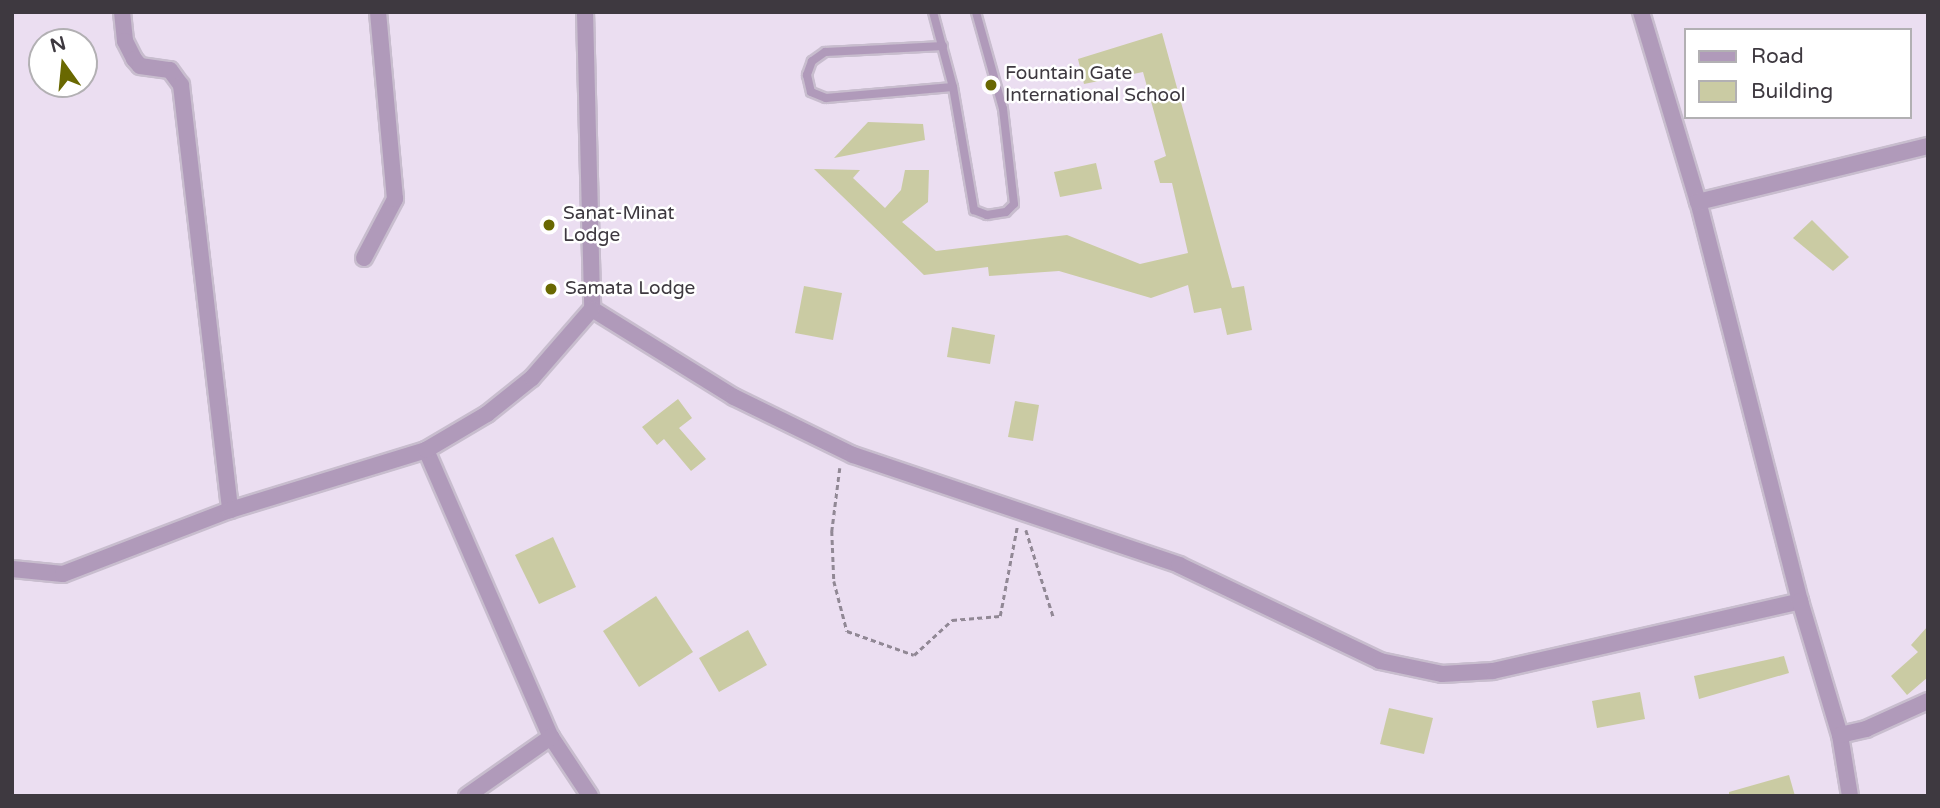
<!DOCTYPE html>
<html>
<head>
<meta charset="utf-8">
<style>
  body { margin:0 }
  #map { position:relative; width:1940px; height:808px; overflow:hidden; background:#ebdef1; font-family:"Varela Round",sans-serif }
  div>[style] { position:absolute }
  .building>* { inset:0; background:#cacba3 }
  .path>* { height:2.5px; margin-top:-1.25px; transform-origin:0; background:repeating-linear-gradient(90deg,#918895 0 5px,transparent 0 8.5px) }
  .roads { filter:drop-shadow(2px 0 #c8bdce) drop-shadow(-2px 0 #c8bdce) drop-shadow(0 2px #c8bdce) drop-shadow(0 -2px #c8bdce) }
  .service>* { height:8px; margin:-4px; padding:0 4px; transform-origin:4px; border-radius:4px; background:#b09aba }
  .minor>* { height:16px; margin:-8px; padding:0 8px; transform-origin:8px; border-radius:8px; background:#b09aba }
  .dots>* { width:19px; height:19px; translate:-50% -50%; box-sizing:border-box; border:4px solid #fff; border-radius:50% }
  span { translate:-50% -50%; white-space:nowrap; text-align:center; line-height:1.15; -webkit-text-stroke:5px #fff; paint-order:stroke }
  .poi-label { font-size:19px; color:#3e3940 }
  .left { translate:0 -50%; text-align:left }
  .frame { position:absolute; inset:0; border:14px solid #3e3940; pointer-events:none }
  .legend { position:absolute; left:1684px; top:28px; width:228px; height:91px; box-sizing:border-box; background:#fff; border:2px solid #b2b0b3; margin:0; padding:9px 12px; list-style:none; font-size:21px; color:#3e3940 }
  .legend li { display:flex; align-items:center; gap:14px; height:35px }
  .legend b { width:35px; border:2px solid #b2b0b3 }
  .north { position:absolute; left:28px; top:28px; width:70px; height:70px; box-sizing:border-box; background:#fff; border:2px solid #b2b0b3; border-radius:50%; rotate:345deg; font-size:19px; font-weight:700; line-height:28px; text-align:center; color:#3e3940 }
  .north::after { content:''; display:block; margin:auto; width:24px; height:32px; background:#696801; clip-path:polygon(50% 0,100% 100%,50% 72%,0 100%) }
</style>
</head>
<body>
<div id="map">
  <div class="building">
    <i style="clip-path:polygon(1162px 33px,1232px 288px,1244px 286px,1252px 330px,1227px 335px,1221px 308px,1194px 313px,1188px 285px,1151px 298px,1059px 271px,989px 276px,988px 267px,924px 275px,814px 169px,860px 170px,853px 178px,885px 208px,901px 190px,905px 170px,929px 170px,928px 202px,902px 222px,936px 251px,1067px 235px,1140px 264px,1188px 253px,1172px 183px,1160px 183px,1154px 161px,1166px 156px,1143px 72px,1084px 84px,1078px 59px)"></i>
    <i style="clip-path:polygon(868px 122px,923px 124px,925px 140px,834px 158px)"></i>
    <i style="clip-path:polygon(1096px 163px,1102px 189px,1060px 197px,1054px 172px)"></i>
    <i style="clip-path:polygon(1812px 220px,1849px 257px,1833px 271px,1793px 238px)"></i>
    <i style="clip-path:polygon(804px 286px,842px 293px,833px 340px,795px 333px)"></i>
    <i style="clip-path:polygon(952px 327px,995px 335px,990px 364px,947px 357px)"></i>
    <i style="clip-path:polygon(678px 399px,692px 418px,679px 428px,706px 459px,691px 471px,664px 439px,657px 445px,642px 427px)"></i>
    <i style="clip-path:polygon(1015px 401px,1039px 405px,1033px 441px,1008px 437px)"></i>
    <i style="clip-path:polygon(553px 537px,576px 587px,539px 604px,515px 555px)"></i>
    <i style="clip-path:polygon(656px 596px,693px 652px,639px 687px,603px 631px)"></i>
    <i style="clip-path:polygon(1928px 626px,1928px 677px,1907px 695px,1891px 676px,1918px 652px,1911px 645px)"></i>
    <i style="clip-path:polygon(748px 630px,767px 665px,719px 692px,699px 658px)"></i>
    <i style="clip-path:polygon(1784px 656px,1789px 673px,1699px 699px,1694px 676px)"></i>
    <i style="clip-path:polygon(1640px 692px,1645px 719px,1597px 728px,1592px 701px)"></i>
    <i style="clip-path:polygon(1389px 708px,1433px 718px,1424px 754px,1380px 744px)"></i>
    <i style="clip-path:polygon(1789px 775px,1795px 796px,1729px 796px,1729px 792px)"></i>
  </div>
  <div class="path">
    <i style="left:840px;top:468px;width:64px;rotate:97.2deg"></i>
    <i style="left:832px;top:531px;width:50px;rotate:87.7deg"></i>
    <i style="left:834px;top:581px;width:52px;rotate:75.4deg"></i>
    <i style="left:847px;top:631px;width:71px;rotate:19.7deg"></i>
    <i style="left:914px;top:655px;width:52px;rotate:-42.6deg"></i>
    <i style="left:952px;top:620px;width:48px;rotate:-4.8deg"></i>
    <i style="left:1000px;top:616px;width:91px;rotate:-79.2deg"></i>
    <i style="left:1026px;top:530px;width:93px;rotate:72.5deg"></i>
  </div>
  <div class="roads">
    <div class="service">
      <i style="left:933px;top:12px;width:78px;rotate:75.1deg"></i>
      <i style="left:953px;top:87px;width:125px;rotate:80.3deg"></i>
      <i style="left:974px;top:210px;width:14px;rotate:21deg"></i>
      <i style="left:987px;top:215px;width:19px;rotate:-9deg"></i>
      <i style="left:1006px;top:212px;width:11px;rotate:-45deg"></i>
      <i style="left:1014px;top:204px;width:96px;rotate:-96.6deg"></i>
      <i style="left:1003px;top:109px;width:101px;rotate:-105.6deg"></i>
      <i style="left:943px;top:46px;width:118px;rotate:177.1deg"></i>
      <i style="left:825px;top:52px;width:16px;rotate:145deg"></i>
      <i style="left:812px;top:61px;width:15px;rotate:110deg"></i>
      <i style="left:807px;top:75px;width:17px;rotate:77deg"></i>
      <i style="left:811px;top:92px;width:16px;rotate:22deg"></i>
      <i style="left:826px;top:98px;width:127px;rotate:-5deg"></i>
    </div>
    <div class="minor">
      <i style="left:122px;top:12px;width:29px;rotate:84deg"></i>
      <i style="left:125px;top:41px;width:20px;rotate:63deg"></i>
      <i style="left:134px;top:59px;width:9px;rotate:49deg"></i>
      <i style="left:140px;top:66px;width:30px;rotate:8deg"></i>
      <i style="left:170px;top:70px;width:19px;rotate:54deg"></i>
      <i style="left:181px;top:85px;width:428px;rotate:83.4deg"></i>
      <i style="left:585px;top:12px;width:297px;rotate:88.6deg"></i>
      <i style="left:592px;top:309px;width:167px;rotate:31.8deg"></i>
      <i style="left:734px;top:397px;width:132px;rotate:26deg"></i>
      <i style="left:853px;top:455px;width:344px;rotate:18.6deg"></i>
      <i style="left:1179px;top:565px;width:223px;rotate:25.5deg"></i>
      <i style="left:1380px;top:661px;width:63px;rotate:11.8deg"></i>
      <i style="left:1442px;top:674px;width:51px;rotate:-3.4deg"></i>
      <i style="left:1493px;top:671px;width:315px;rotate:-12.8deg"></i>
      <i style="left:1800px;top:601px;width:412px;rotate:-104.3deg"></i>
      <i style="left:1698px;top:202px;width:198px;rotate:-106.7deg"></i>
      <i style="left:1698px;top:202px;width:237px;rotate:-13.7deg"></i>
      <i style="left:364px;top:258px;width:67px;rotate:-62.3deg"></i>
      <i style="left:395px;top:199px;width:188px;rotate:-95.2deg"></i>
      <i style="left:426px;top:450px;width:313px;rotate:66.5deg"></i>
      <i style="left:551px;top:737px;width:71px;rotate:56.5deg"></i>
      <i style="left:12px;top:569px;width:51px;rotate:5.6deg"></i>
      <i style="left:63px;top:574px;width:179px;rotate:-21deg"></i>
      <i style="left:230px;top:510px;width:205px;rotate:-17deg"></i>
      <i style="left:426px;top:450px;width:71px;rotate:-30.5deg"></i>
      <i style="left:487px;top:414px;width:58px;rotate:-38.7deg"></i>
      <i style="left:532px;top:378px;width:91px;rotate:-49deg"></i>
      <i style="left:1800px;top:601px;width:140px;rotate:73.4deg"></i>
      <i style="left:1840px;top:735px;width:62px;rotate:80.7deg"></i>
      <i style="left:1840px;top:735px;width:27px;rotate:-13deg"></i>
      <i style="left:1866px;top:729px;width:68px;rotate:-24.3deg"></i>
      <i style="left:467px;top:796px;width:103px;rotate:-35.1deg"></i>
    </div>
  </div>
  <div class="dots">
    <i style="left:991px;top:85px;background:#696801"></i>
    <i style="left:549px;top:225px;background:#696801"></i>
    <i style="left:551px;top:289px;background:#696801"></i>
  </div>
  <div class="poi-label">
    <span class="left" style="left:1005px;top:85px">Fountain Gate<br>International School</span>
    <span class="left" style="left:563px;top:225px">Sanat-Minat<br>Lodge</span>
    <span class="left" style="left:565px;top:289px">Samata Lodge</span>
  </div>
  <div class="frame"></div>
  <ul class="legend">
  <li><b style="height:9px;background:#b09aba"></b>Road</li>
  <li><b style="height:19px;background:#cacba3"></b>Building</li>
  </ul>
  <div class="north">N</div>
</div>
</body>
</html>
